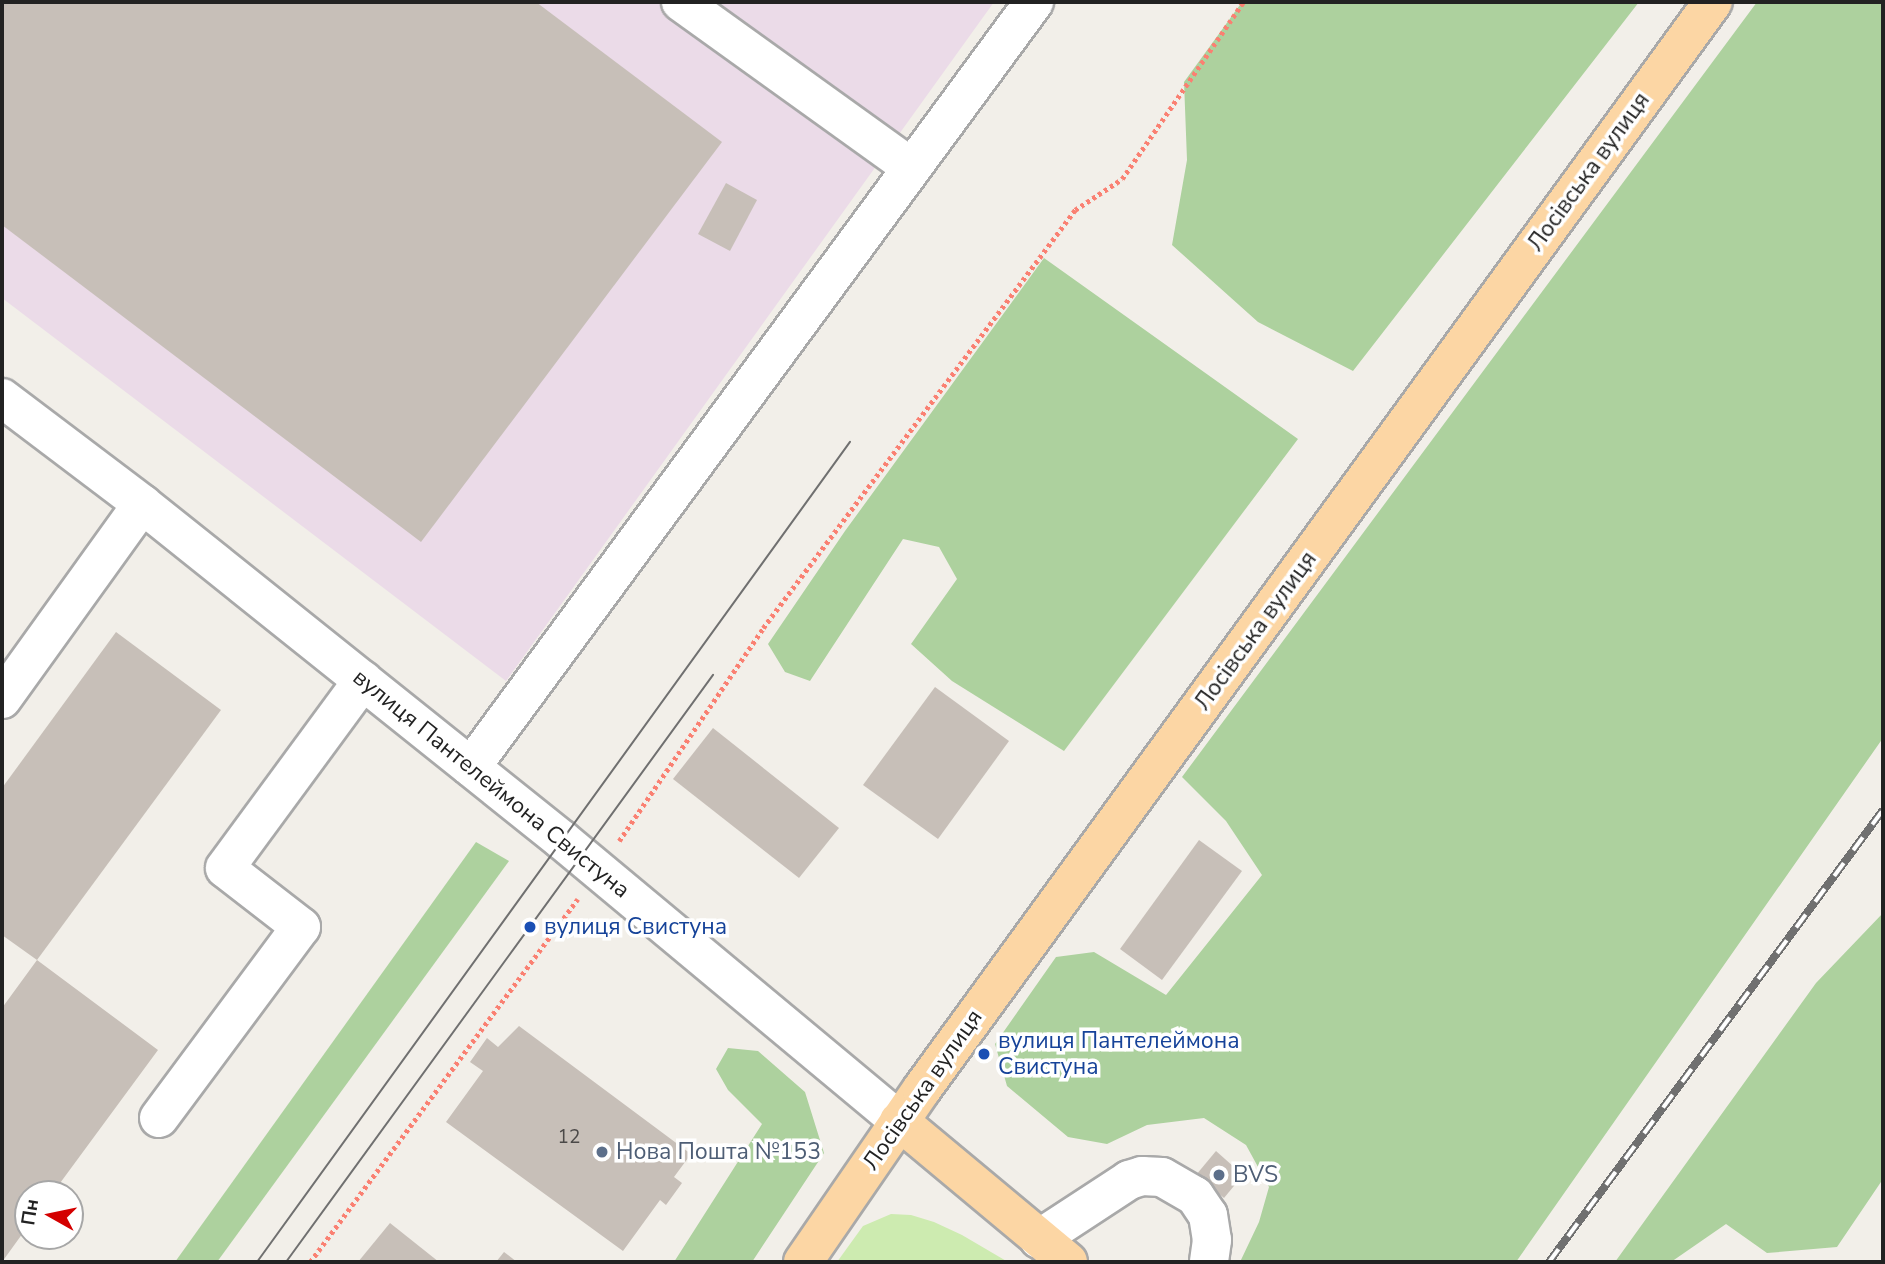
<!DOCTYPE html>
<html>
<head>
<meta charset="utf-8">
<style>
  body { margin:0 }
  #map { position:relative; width:1885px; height:1264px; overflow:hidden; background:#f2efe9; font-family:"Nunito Sans",sans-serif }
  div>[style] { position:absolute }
  .industrial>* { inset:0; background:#ebdbe8 }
  .grass>* { inset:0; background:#cdebb0 }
  .forest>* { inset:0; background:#add19e }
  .building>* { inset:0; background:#c7bfb8 }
  .path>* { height:4.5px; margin-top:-2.25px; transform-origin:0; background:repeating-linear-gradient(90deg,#fa8072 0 3.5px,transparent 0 7px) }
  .roads { filter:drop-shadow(2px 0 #a9a9a9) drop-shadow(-2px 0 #a9a9a9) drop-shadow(0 2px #a9a9a9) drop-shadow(0 -2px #a9a9a9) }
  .minor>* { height:38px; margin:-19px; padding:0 19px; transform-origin:19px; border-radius:19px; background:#fff }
  .major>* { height:38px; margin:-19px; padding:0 19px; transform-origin:19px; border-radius:19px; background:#fcd6a4 }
  .tram>* { height:2px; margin:-1px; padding:0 1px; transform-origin:1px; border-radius:1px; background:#707070 }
  .rail>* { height:8px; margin-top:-4px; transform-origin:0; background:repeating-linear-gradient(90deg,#fff 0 16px,#707070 0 32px); box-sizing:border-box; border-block:2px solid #707070 }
  .dots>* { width:19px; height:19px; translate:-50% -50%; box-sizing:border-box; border:4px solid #fff; border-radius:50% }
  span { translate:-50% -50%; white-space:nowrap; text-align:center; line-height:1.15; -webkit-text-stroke:7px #fff; paint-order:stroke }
  .number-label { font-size:19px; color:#4b4948 }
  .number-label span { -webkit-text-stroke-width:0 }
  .street-label { font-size:23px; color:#222 }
  .transit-label { font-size:23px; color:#164399 }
  .left { translate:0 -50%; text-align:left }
  .service-label { font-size:23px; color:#4e5e75 }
  .frame { position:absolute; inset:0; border:4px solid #222; pointer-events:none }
  .north { position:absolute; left:14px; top:1180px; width:70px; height:70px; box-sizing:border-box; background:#fff; border:2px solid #a7a7a7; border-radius:50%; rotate:279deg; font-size:19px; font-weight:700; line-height:28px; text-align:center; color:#222 }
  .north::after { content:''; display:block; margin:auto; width:24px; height:32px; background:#d40000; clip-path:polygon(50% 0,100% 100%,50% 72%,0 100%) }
</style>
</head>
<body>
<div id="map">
  <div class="industrial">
    <i style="clip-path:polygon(2px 2px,994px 2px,506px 681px,2px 298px)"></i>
  </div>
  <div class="grass">
    <i style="clip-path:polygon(891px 1214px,911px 1215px,934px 1222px,962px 1235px,1008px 1262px,837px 1262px,863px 1226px)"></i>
  </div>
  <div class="forest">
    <i style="clip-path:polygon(1242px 2px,1639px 2px,1353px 371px,1258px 322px,1172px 245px,1187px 160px,1184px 82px)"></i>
    <i style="clip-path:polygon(1757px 2px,1883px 2px,1883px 738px,1516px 1262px,1240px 1262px,1259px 1222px,1269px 1187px,1246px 1145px,1204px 1118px,1147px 1125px,1107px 1144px,1068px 1137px,1007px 1086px,995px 1044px,1056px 957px,1094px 952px,1166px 995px,1262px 875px,1226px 821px,1182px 777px)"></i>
    <i style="clip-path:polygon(1044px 258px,1298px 439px,1064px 751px,952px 681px,911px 644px,957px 579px,939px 547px,903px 539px,810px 681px,785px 672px,768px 644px,845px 531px)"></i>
    <i style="clip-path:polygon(476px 842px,509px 861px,217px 1262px,175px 1262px)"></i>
    <i style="clip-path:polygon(1883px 913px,1883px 1179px,1837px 1247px,1767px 1253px,1726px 1224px,1671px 1262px,1615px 1262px,1816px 983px)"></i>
    <i style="clip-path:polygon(728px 1048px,758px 1051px,805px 1092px,824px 1153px,752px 1262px,674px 1262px,762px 1124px,728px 1090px,716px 1069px)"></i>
  </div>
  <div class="building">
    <i style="clip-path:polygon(2px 2px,536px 2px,722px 142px,421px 542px,2px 225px)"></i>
    <i style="clip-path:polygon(726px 183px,757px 200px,730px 251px,698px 234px)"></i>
    <i style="clip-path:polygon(116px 632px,221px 710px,37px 960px,2px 935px,2px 788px)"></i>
    <i style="clip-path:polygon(935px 687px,1009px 741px,938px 839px,863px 785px)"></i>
    <i style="clip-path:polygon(713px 728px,839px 828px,799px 878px,673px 779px)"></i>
    <i style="clip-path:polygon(1199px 840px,1242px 871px,1162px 980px,1120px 949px)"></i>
    <i style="clip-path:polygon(37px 960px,158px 1050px,52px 1194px,28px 1194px,28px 1226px,2px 1262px,2px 1008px)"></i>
    <i style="clip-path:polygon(519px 1026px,691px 1154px,674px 1177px,682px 1183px,666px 1205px,660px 1200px,623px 1251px,446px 1122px,483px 1071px,470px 1062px,487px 1038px,498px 1047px)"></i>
    <i style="clip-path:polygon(1216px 1151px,1243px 1175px,1224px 1198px,1196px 1175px)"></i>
    <i style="clip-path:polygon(390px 1223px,439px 1262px,358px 1262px)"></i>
    <i style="clip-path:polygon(504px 1252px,517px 1262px,496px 1262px)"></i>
  </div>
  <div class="path">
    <i style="left:619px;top:841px;width:257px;rotate:-55.9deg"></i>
    <i style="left:763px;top:628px;width:522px;rotate:-53.26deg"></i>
    <i style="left:1075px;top:210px;width:56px;rotate:-33.4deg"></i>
    <i style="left:1122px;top:179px;width:214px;rotate:-55.6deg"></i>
    <i style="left:310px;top:1262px;width:451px;rotate:-53.6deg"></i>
  </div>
  <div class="roads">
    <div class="minor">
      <i style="left:681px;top:2px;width:284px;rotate:35.7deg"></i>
      <i style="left:2px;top:398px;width:176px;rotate:37.1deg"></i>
      <i style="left:142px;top:504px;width:538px;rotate:38.66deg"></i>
      <i style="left:562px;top:840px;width:439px;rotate:39.8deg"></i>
      <i style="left:2px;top:699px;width:240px;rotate:-54.3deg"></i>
      <i style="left:471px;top:767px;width:950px;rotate:-53.65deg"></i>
      <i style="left:159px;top:1118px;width:238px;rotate:-53.4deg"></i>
      <i style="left:301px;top:927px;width:96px;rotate:-142.2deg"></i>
      <i style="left:225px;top:868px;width:233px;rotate:-53.7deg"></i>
      <i style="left:1039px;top:1239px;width:108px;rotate:-33.2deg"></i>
      <i style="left:1129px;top:1180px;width:14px;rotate:-17deg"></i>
      <i style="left:1142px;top:1176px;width:20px;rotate:3deg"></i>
      <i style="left:1162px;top:1177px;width:38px;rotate:30deg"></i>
      <i style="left:1195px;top:1196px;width:23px;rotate:56deg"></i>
      <i style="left:1208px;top:1215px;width:25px;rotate:81deg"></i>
      <i style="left:1212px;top:1240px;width:22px;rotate:98deg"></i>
    </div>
    <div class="major">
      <i style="left:899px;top:1121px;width:220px;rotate:39.8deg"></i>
      <i style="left:803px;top:1262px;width:210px;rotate:-55.5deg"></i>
      <i style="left:922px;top:1089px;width:1344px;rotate:-53.96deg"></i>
    </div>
  </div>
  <div class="tram">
    <i style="left:257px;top:1262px;width:1012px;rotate:-54.13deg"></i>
    <i style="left:286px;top:1262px;width:726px;rotate:-53.97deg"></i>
  </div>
  <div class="rail">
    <i style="left:1549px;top:1262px;width:562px;rotate:-53.54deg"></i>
  </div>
  <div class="dots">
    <i style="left:530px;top:927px;background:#1a4fb4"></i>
    <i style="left:984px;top:1054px;background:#1a4fb4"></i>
    <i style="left:602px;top:1152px;background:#5c6f8a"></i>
    <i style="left:1219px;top:1175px;background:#5c6f8a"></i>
  </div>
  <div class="number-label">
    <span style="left:569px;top:1138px">12</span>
  </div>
  <div class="street-label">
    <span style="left:1589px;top:172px;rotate:-54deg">Лосівська вулиця</span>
    <span style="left:1256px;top:631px;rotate:-54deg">Лосівська вулиця</span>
    <span style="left:491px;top:784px;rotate:39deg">вулиця Пантелеймона Свистуна</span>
    <span style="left:923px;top:1090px;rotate:-55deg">Лосівська вулиця</span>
  </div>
  <div class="transit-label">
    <span class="left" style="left:544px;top:927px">вулиця Свистуна</span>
    <span class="left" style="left:998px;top:1054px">вулиця Пантелеймона<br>Свистуна</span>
  </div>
  <div class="service-label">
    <span class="left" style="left:616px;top:1152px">Нова Пошта №153</span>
    <span class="left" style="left:1233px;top:1175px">BVS</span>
  </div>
  <div class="frame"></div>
  <div class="north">Пн</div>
</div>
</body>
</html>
